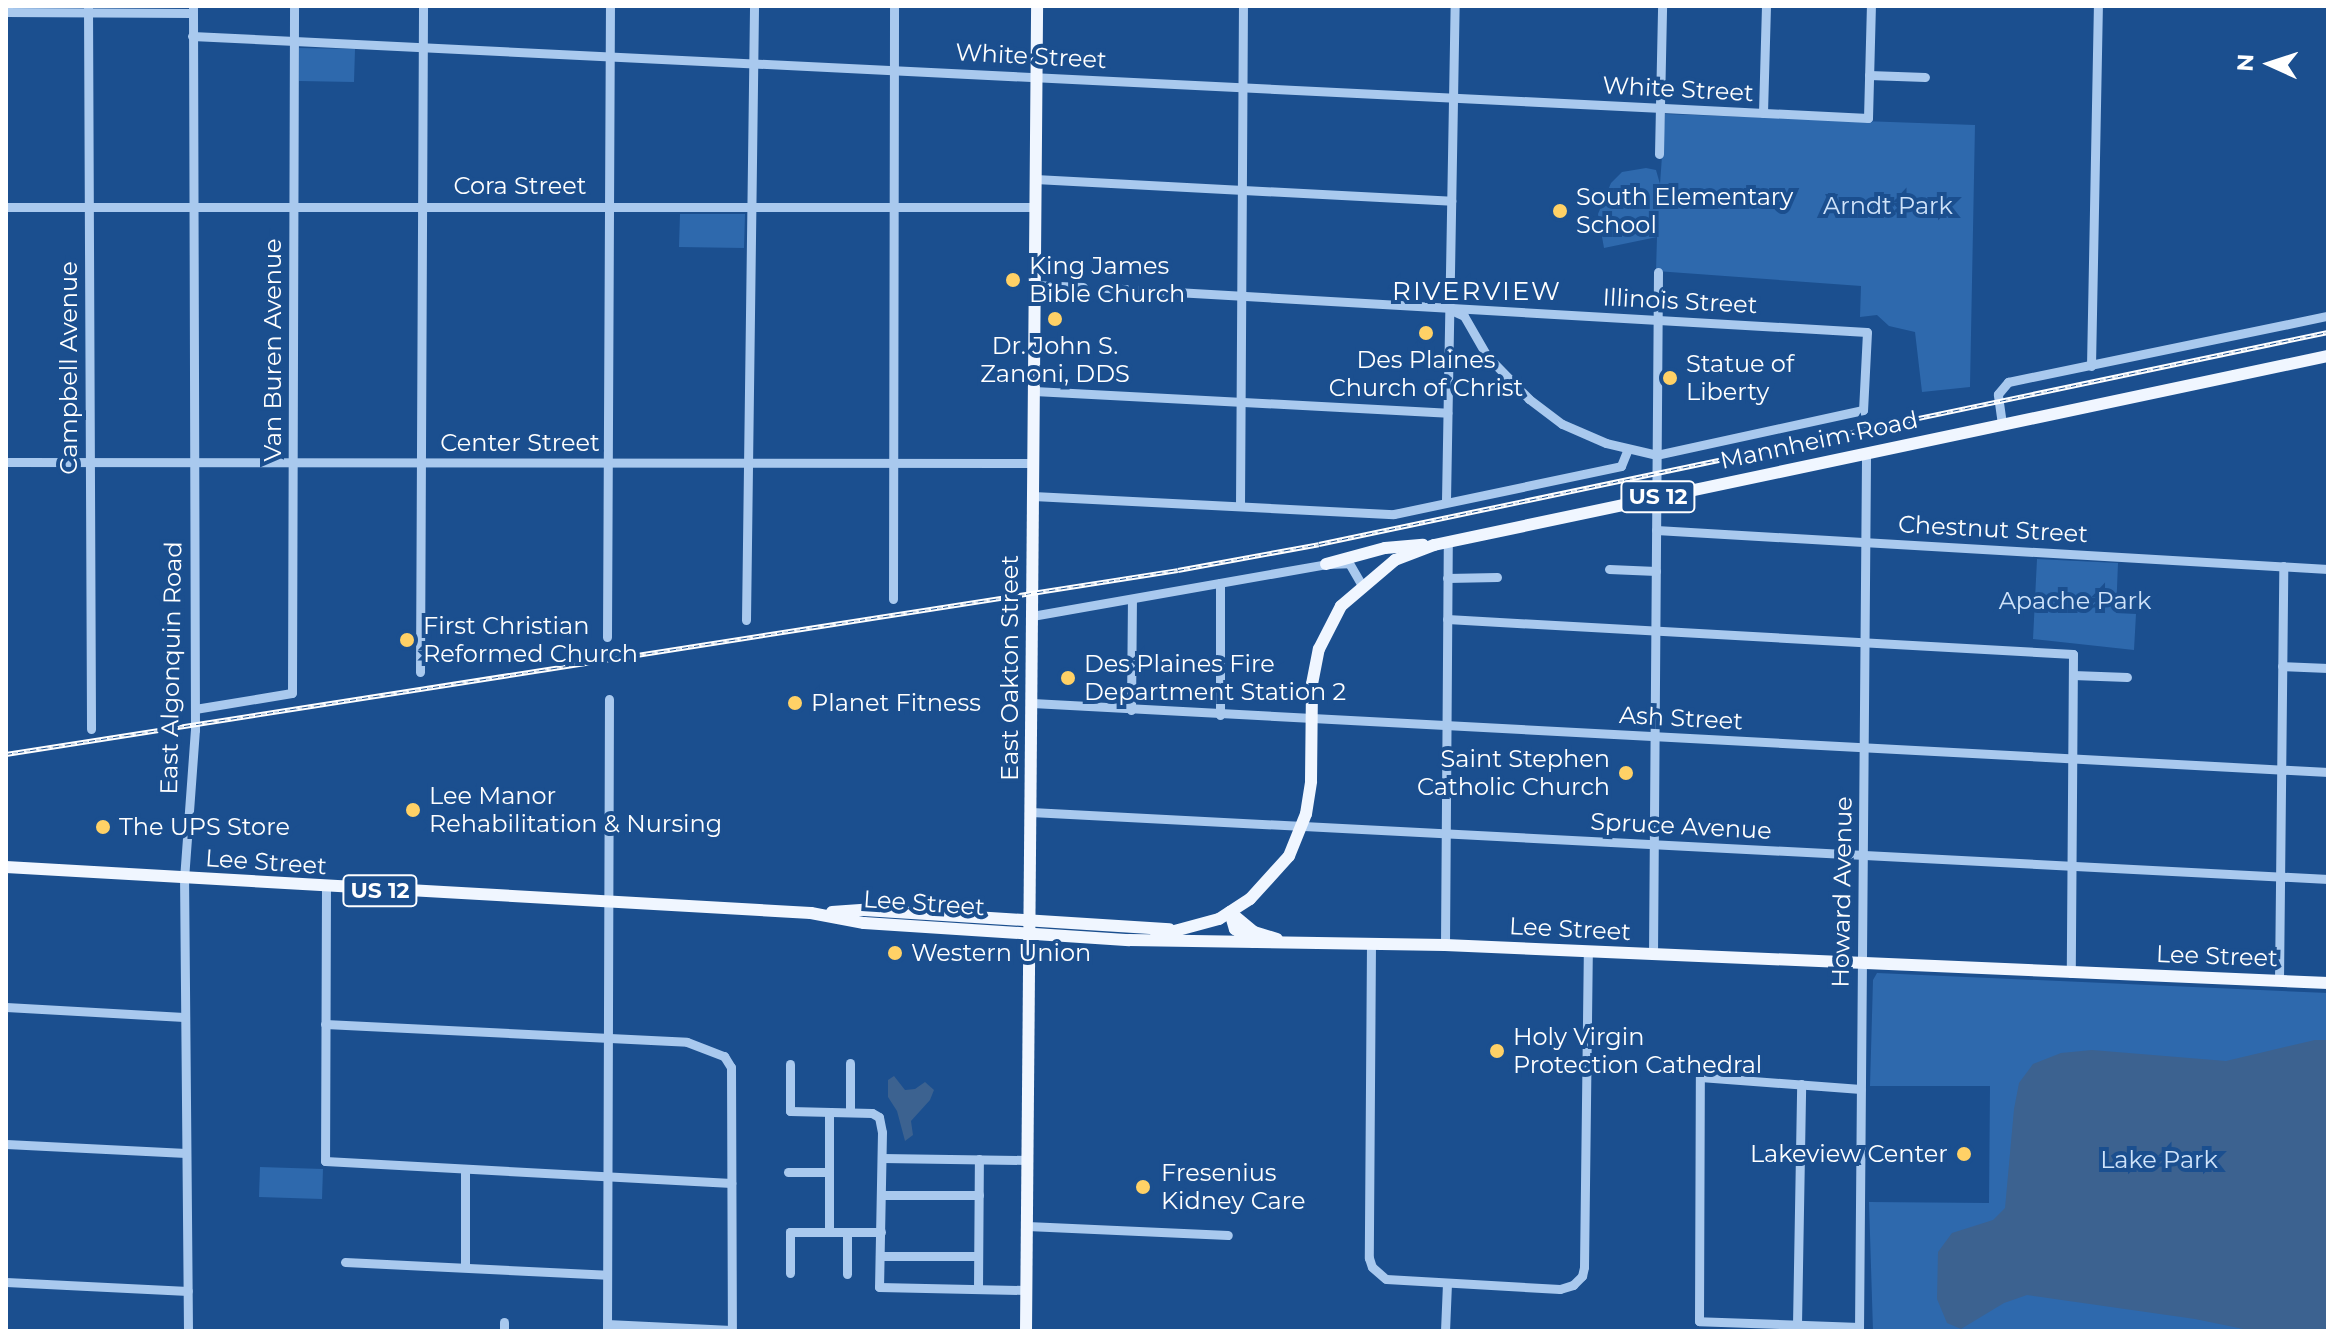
<!DOCTYPE html>
<html>
<head>
<meta charset="utf-8">
<style>
  body { margin:0 }
  #map { position:relative; width:2334px; height:1337px; overflow:hidden; background:#1b4f8f; font-family:Montserrat,sans-serif }
  div>[style] { position:absolute }
  .green>* { inset:0; background:#2e69ad }
  .water>* { inset:0; background:#3c6290 }
  .minor>* { height:9px; margin:-4.5px; padding:0 4.5px; transform-origin:4.5px; border-radius:4.5px; background:#a9c9ee }
  .major>* { height:12px; margin:-6px; padding:0 6px; transform-origin:6px; border-radius:6px; background:#f0f6ff }
  .rail>* { height:5px; margin-top:-2.5px; transform-origin:0; background:repeating-linear-gradient(90deg,#1b4f8f 0 6px,#fff 0 12px); box-sizing:border-box; border-block:2px solid #fff }
  .dots>* { width:22px; height:22px; translate:-50% -50%; box-sizing:border-box; border:4px solid #1b4f8f; border-radius:50% }
  span { translate:-50% -50%; white-space:nowrap; text-align:center; line-height:1.15; -webkit-text-stroke:8px #1b4f8f; paint-order:stroke }
  .shield-label span { padding:2px 6px; background:#1b4f8f; border:2px solid; border-radius:6px; -webkit-text-stroke-width:0 }
  .shield-label { font-size:22px; color:#fff; font-weight:700 }
  .street-label { font-size:24px; color:#fff }
  .poi-label { font-size:24px; color:#fff }
  .left { translate:0 -50%; text-align:left }
  .right { translate:-100% -50%; text-align:right }
  .park-label { font-size:24px; color:#cfe3fa }
  .neighbourhood-label { font-size:26px; color:#fff; letter-spacing:2px }
  .frame { position:absolute; inset:0; border:8px solid #fff; pointer-events:none }
  .north { position:absolute; left:2230px; top:24px; width:80px; height:80px; -webkit-text-stroke:6px #1b4f8f; paint-order:stroke; rotate:273deg; font-size:22px; font-weight:700; line-height:32px; text-align:center; color:#fff }
  .north::after { content:''; display:block; margin:auto; width:28px; height:36px; background:#fff; clip-path:polygon(50% 0,100% 100%,50% 72%,0 100%) }
</style>
</head>
<body>
<div id="map">
  <div class="green">
    <i style="clip-path:polygon(299px 48px,355px 49px,354px 82px,299px 81px)"></i>
    <i style="clip-path:polygon(1665px 114px,1975px 125px,1970px 387px,1922px 392px,1915px 332px,1889px 326px,1877px 315px,1860px 317px,1861px 286px,1656px 271px,1657px 237px,1604px 248px,1598px 214px,1611px 183px,1622px 172px,1646px 168px,1656px 170px,1660px 184px)"></i>
    <i style="clip-path:polygon(680px 214px,745px 214px,744px 248px,679px 247px)"></i>
    <i style="clip-path:polygon(2037px 559px,2118px 563px,2116px 613px,2136px 614px,2134px 650px,2033px 639px)"></i>
    <i style="clip-path:polygon(1877px 973px,2328px 993px,2328px 1331px,1873px 1331px,1869px 1202px,1989px 1203px,1990px 1086px,1870px 1086px,1873px 980px)"></i>
    <i style="clip-path:polygon(260px 1167px,323px 1169px,322px 1199px,259px 1197px)"></i>
  </div>
  <div class="water">
    <i style="clip-path:polygon(2315px 1040px,2328px 1040px,2328px 1331px,2253px 1331px,2195px 1319px,2027px 1295px,2004px 1303px,1961px 1329px,1947px 1323px,1937px 1299px,1938px 1252px,1952px 1233px,1993px 1220px,2005px 1208px,2014px 1109px,2019px 1083px,2033px 1064px,2061px 1053px,2092px 1050px,2226px 1061px)"></i>
    <i style="clip-path:polygon(894px 1076px,905px 1090px,915px 1089px,925px 1082px,934px 1090px,930px 1100px,911px 1121px,913px 1135px,905px 1141px,897px 1111px,888px 1097px,888px 1080px)"></i>
  </div>
  <div class="minor">
    <i style="left:88px;top:6px;width:723px;rotate:89.76deg"></i>
    <i style="left:6px;top:12px;width:186px;rotate:0.3deg"></i>
    <i style="left:192px;top:36px;width:1678px;rotate:2.8deg"></i>
    <i style="left:1868px;top:118px;width:112px;rotate:-88.5deg"></i>
    <i style="left:1869px;top:75px;width:56px;rotate:2deg"></i>
    <i style="left:1763px;top:113px;width:107px;rotate:-88.4deg"></i>
    <i style="left:1659px;top:154px;width:148px;rotate:-88.8deg"></i>
    <i style="left:1035px;top:179px;width:417px;rotate:3deg"></i>
    <i style="left:6px;top:207px;width:1028px"></i>
    <i style="left:1034px;top:285px;width:49px;rotate:2.3deg"></i>
    <i style="left:1106px;top:288px;width:762px;rotate:3.31deg"></i>
    <i style="left:1867px;top:332px;width:78px;rotate:92.9deg"></i>
    <i style="left:1863px;top:410px;width:211px;rotate:167.7deg"></i>
    <i style="left:1657px;top:455px;width:52px;rotate:-166.8deg"></i>
    <i style="left:1606px;top:443px;width:48px;rotate:-156.6deg"></i>
    <i style="left:1562px;top:424px;width:41px;rotate:-142.9deg"></i>
    <i style="left:1529px;top:399px;width:60px;rotate:-134.3deg"></i>
    <i style="left:1487px;top:356px;width:46px;rotate:-119.9deg"></i>
    <i style="left:1464px;top:316px;width:17px;rotate:-155deg"></i>
    <i style="left:2091px;top:366px;width:360px;rotate:-88.9deg"></i>
    <i style="left:1034px;top:391px;width:414px;rotate:3deg"></i>
    <i style="left:2002px;top:424px;width:30px;rotate:-98deg"></i>
    <i style="left:1998px;top:394px;width:16px;rotate:-50deg"></i>
    <i style="left:2008px;top:382px;width:327px;rotate:-11.7deg"></i>
    <i style="left:6px;top:462px;width:1027px;rotate:0.06deg"></i>
    <i style="left:1033px;top:496px;width:361px;rotate:2.9deg"></i>
    <i style="left:1394px;top:514px;width:232px;rotate:-11.9deg"></i>
    <i style="left:1621px;top:466px;width:18px;rotate:-68deg"></i>
    <i style="left:1446px;top:501px;width:495px;rotate:-89deg"></i>
    <i style="left:1240px;top:506px;width:500px;rotate:-89.66deg"></i>
    <i style="left:1656px;top:530px;width:673px;rotate:3.32deg"></i>
    <i style="left:1609px;top:569px;width:47px;rotate:2.4deg"></i>
    <i style="left:1447px;top:578px;width:50px;rotate:-1.1deg"></i>
    <i style="left:893px;top:599px;width:593px;rotate:-89.9deg"></i>
    <i style="left:1032px;top:616px;width:299px;rotate:-10deg"></i>
    <i style="left:1326px;top:564px;width:23px;rotate:-2deg"></i>
    <i style="left:1349px;top:563px;width:24px;rotate:60deg"></i>
    <i style="left:1447px;top:619px;width:627px;rotate:3.2deg"></i>
    <i style="left:2073px;top:654px;width:319px;rotate:90.4deg"></i>
    <i style="left:746px;top:620px;width:614px;rotate:-89.25deg"></i>
    <i style="left:607px;top:637px;width:631px;rotate:-89.73deg"></i>
    <i style="left:2282px;top:666px;width:46px;rotate:2.5deg"></i>
    <i style="left:420px;top:672px;width:666px;rotate:-89.74deg"></i>
    <i style="left:2073px;top:675px;width:54px;rotate:2.1deg"></i>
    <i style="left:1032px;top:703px;width:1298px;rotate:3.05deg"></i>
    <i style="left:195px;top:709px;width:98px;rotate:-9.4deg"></i>
    <i style="left:292px;top:693px;width:687px;rotate:-89.83deg"></i>
    <i style="left:1131px;top:710px;width:110px;rotate:-89.5deg"></i>
    <i style="left:1220px;top:715px;width:132px;rotate:-90deg"></i>
    <i style="left:1031px;top:812px;width:1299px;rotate:2.96deg"></i>
    <i style="left:326px;top:888px;width:273px;rotate:90.2deg"></i>
    <i style="left:325px;top:1161px;width:407px;rotate:3.1deg"></i>
    <i style="left:1371px;top:943px;width:315px;rotate:90.4deg"></i>
    <i style="left:1369px;top:1258px;width:9px;rotate:72deg"></i>
    <i style="left:1372px;top:1267px;width:18px;rotate:41deg"></i>
    <i style="left:1386px;top:1279px;width:174px;rotate:3.3deg"></i>
    <i style="left:1560px;top:1289px;width:14px;rotate:-17deg"></i>
    <i style="left:1573px;top:1285px;width:13px;rotate:-45deg"></i>
    <i style="left:1582px;top:1276px;width:9px;rotate:-77deg"></i>
    <i style="left:1584px;top:1267px;width:315px;rotate:-89.3deg"></i>
    <i style="left:1445px;top:945px;width:403px;rotate:-89.6deg"></i>
    <i style="left:1653px;top:955px;width:683px;rotate:-89.58deg"></i>
    <i style="left:2279px;top:981px;width:415px;rotate:-89.4deg"></i>
    <i style="left:6px;top:1007px;width:178px;rotate:3.2deg"></i>
    <i style="left:325px;top:1024px;width:362px;rotate:2.8deg"></i>
    <i style="left:687px;top:1042px;width:40px;rotate:21deg"></i>
    <i style="left:724px;top:1056px;width:13px;rotate:58deg"></i>
    <i style="left:731px;top:1067px;width:264px;rotate:89.8deg"></i>
    <i style="left:790px;top:1064px;width:47px;rotate:90deg"></i>
    <i style="left:790px;top:1111px;width:82px;rotate:1.4deg"></i>
    <i style="left:872px;top:1113px;width:8px;rotate:30deg"></i>
    <i style="left:879px;top:1117px;width:15px;rotate:79deg"></i>
    <i style="left:882px;top:1132px;width:155px;rotate:91.1deg"></i>
    <i style="left:879px;top:1287px;width:148px;rotate:1.2deg"></i>
    <i style="left:829px;top:1112px;width:120px;rotate:90deg"></i>
    <i style="left:850px;top:1112px;width:49px;rotate:-90deg"></i>
    <i style="left:6px;top:1144px;width:180px;rotate:2.9deg"></i>
    <i style="left:882px;top:1158px;width:145px;rotate:0.8deg"></i>
    <i style="left:465px;top:1170px;width:97px;rotate:90deg"></i>
    <i style="left:788px;top:1172px;width:41px"></i>
    <i style="left:882px;top:1195px;width:97px"></i>
    <i style="left:1027px;top:1226px;width:201px;rotate:2.6deg"></i>
    <i style="left:880px;top:1256px;width:98px"></i>
    <i style="left:345px;top:1262px;width:262px;rotate:2.8deg"></i>
    <i style="left:790px;top:1273px;width:41px;rotate:-90deg"></i>
    <i style="left:790px;top:1232px;width:91px"></i>
    <i style="left:847px;top:1274px;width:42px;rotate:-90deg"></i>
    <i style="left:6px;top:1282px;width:182px;rotate:2.8deg"></i>
    <i style="left:978px;top:1289px;width:130px;rotate:-89.6deg"></i>
    <i style="left:607px;top:1324px;width:124px;rotate:2.8deg"></i>
    <i style="left:1797px;top:1325px;width:241px;rotate:-89deg"></i>
    <i style="left:1859px;top:1327px;width:160px;rotate:-177.9deg"></i>
    <i style="left:1699px;top:1321px;width:244px;rotate:-89.8deg"></i>
    <i style="left:1700px;top:1077px;width:161px;rotate:4.3deg"></i>
    <i style="left:188px;top:1331px;width:452px;rotate:-90.5deg"></i>
    <i style="left:184px;top:879px;width:149px;rotate:-85.8deg"></i>
    <i style="left:195px;top:730px;width:724px;rotate:-90.16deg"></i>
    <i style="left:504px;top:1331px;width:9px;rotate:-90deg"></i>
    <i style="left:607px;top:1331px;width:632px;rotate:-89.82deg"></i>
    <i style="left:1445px;top:1331px;width:47px;rotate:-87.6deg"></i>
    <i style="left:1859px;top:1331px;width:878px;rotate:-89.54deg"></i>
  </div>
  <div class="major">
    <i style="left:1326px;top:564px;width:61px;rotate:-15.2deg"></i>
    <i style="left:1385px;top:548px;width:38px;rotate:-5deg"></i>
    <i style="left:6px;top:867px;width:806px;rotate:3.27deg"></i>
    <i style="left:811px;top:913px;width:54px;rotate:10.7deg"></i>
    <i style="left:864px;top:923px;width:266px;rotate:3.7deg"></i>
    <i style="left:1129px;top:940px;width:316px;rotate:0.9deg"></i>
    <i style="left:1445px;top:945px;width:884px;rotate:2.46deg"></i>
    <i style="left:832px;top:912px;width:32px;rotate:-4deg"></i>
    <i style="left:864px;top:910px;width:306px;rotate:3.6deg"></i>
    <i style="left:1230px;top:912px;width:31px;rotate:40deg"></i>
    <i style="left:1254px;top:932px;width:24px;rotate:17deg"></i>
    <i style="left:1230px;top:912px;width:18px;rotate:74deg"></i>
    <i style="left:1235px;top:929px;width:22px;rotate:36deg"></i>
    <i style="left:1156px;top:936px;width:65px;rotate:-15.1deg"></i>
    <i style="left:1219px;top:919px;width:37px;rotate:-33deg"></i>
    <i style="left:1250px;top:899px;width:58px;rotate:-47.8deg"></i>
    <i style="left:1289px;top:856px;width:45px;rotate:-68deg"></i>
    <i style="left:1306px;top:814px;width:33px;rotate:-81deg"></i>
    <i style="left:1311px;top:781px;width:97px;rotate:-89.4deg"></i>
    <i style="left:1312px;top:684px;width:36px;rotate:-79deg"></i>
    <i style="left:1319px;top:649px;width:48px;rotate:-62.9deg"></i>
    <i style="left:1341px;top:606px;width:71px;rotate:-40.4deg"></i>
    <i style="left:1395px;top:560px;width:42px;rotate:-21deg"></i>
    <i style="left:1434px;top:545px;width:914px;rotate:-11.94deg"></i>
    <i style="left:1026px;top:1331px;width:1325px;rotate:-89.52deg"></i>
  </div>
  <div class="rail">
    <i style="left:6px;top:754px;width:1186px;rotate:-8.92deg"></i>
    <i style="left:1178px;top:570px;width:143px;rotate:-10.4deg"></i>
    <i style="left:1319px;top:544px;width:1031px;rotate:-11.87deg"></i>
  </div>
  <div class="dots">
    <i style="left:1560px;top:211px;background:#ffd166"></i>
    <i style="left:1013px;top:280px;background:#ffd166"></i>
    <i style="left:1055px;top:319px;background:#ffd166"></i>
    <i style="left:1426px;top:333px;background:#ffd166"></i>
    <i style="left:1670px;top:378px;background:#ffd166"></i>
    <i style="left:407px;top:640px;background:#ffd166"></i>
    <i style="left:1068px;top:678px;background:#ffd166"></i>
    <i style="left:795px;top:703px;background:#ffd166"></i>
    <i style="left:1626px;top:773px;background:#ffd166"></i>
    <i style="left:413px;top:810px;background:#ffd166"></i>
    <i style="left:103px;top:827px;background:#ffd166"></i>
    <i style="left:895px;top:953px;background:#ffd166"></i>
    <i style="left:1497px;top:1051px;background:#ffd166"></i>
    <i style="left:1964px;top:1154px;background:#ffd166"></i>
    <i style="left:1143px;top:1187px;background:#ffd166"></i>
  </div>
  <div class="shield-label">
    <span style="left:1658px;top:497px">US 12</span>
    <span style="left:380px;top:891px">US 12</span>
  </div>
  <div class="street-label">
    <span style="left:1031px;top:56px;rotate:3deg">White Street</span>
    <span style="left:1678px;top:89px;rotate:3deg">White Street</span>
    <span style="left:520px;top:186px">Cora Street</span>
    <span style="left:1680px;top:301px;rotate:3deg">Illinois Street</span>
    <span style="left:273px;top:350px;rotate:-90deg">Van Buren Avenue</span>
    <span style="left:69px;top:368px;rotate:-90deg">Campbell Avenue</span>
    <span style="left:1819px;top:440px;rotate:-12deg">Mannheim Road</span>
    <span style="left:520px;top:443px">Center Street</span>
    <span style="left:1993px;top:529px;rotate:3deg">Chestnut Street</span>
    <span style="left:171px;top:668px;rotate:-89deg">East Algonquin Road</span>
    <span style="left:1010px;top:668px;rotate:-90deg">East Oakton Street</span>
    <span style="left:1681px;top:718px;rotate:3deg">Ash Street</span>
    <span style="left:1681px;top:826px;rotate:3deg">Spruce Avenue</span>
    <span style="left:266px;top:862px;rotate:4deg">Lee Street</span>
    <span style="left:1842px;top:892px;rotate:-89deg">Howard Avenue</span>
    <span style="left:924px;top:903px;rotate:4deg">Lee Street</span>
    <span style="left:1570px;top:929px;rotate:3deg">Lee Street</span>
    <span style="left:2217px;top:956px;rotate:2deg">Lee Street</span>
  </div>
  <div class="poi-label">
    <span class="left" style="left:1576px;top:211px">South Elementary<br>School</span>
    <span class="left" style="left:1029px;top:280px">King James<br>Bible Church</span>
    <span style="left:1055px;top:360px">Dr. John S.<br>Zanoni, DDS</span>
    <span style="left:1426px;top:374px">Des Plaines<br>Church of Christ</span>
    <span class="left" style="left:1686px;top:378px">Statue of<br>Liberty</span>
    <span class="left" style="left:423px;top:640px">First Christian<br>Reformed Church</span>
    <span class="left" style="left:1084px;top:678px">Des Plaines Fire<br>Department Station 2</span>
    <span class="left" style="left:811px;top:703px">Planet Fitness</span>
    <span class="right" style="left:1610px;top:773px">Saint Stephen<br>Catholic Church</span>
    <span class="left" style="left:429px;top:810px">Lee Manor<br>Rehabilitation &amp; Nursing</span>
    <span class="left" style="left:119px;top:827px">The UPS Store</span>
    <span class="left" style="left:911px;top:953px">Western Union</span>
    <span class="left" style="left:1513px;top:1051px">Holy Virgin<br>Protection Cathedral</span>
    <span class="right" style="left:1948px;top:1154px">Lakeview Center</span>
    <span class="left" style="left:1161px;top:1187px">Fresenius<br>Kidney Care</span>
  </div>
  <div class="park-label">
    <span style="left:1888px;top:206px">Arndt Park</span>
    <span style="left:2075px;top:601px">Apache Park</span>
    <span style="left:2159px;top:1160px">Lake Park</span>
  </div>
  <div class="neighbourhood-label">
    <span style="left:1477px;top:292px">RIVERVIEW</span>
  </div>
  <div class="frame"></div>
  <div class="north">N</div>
</div>
</body>
</html>
